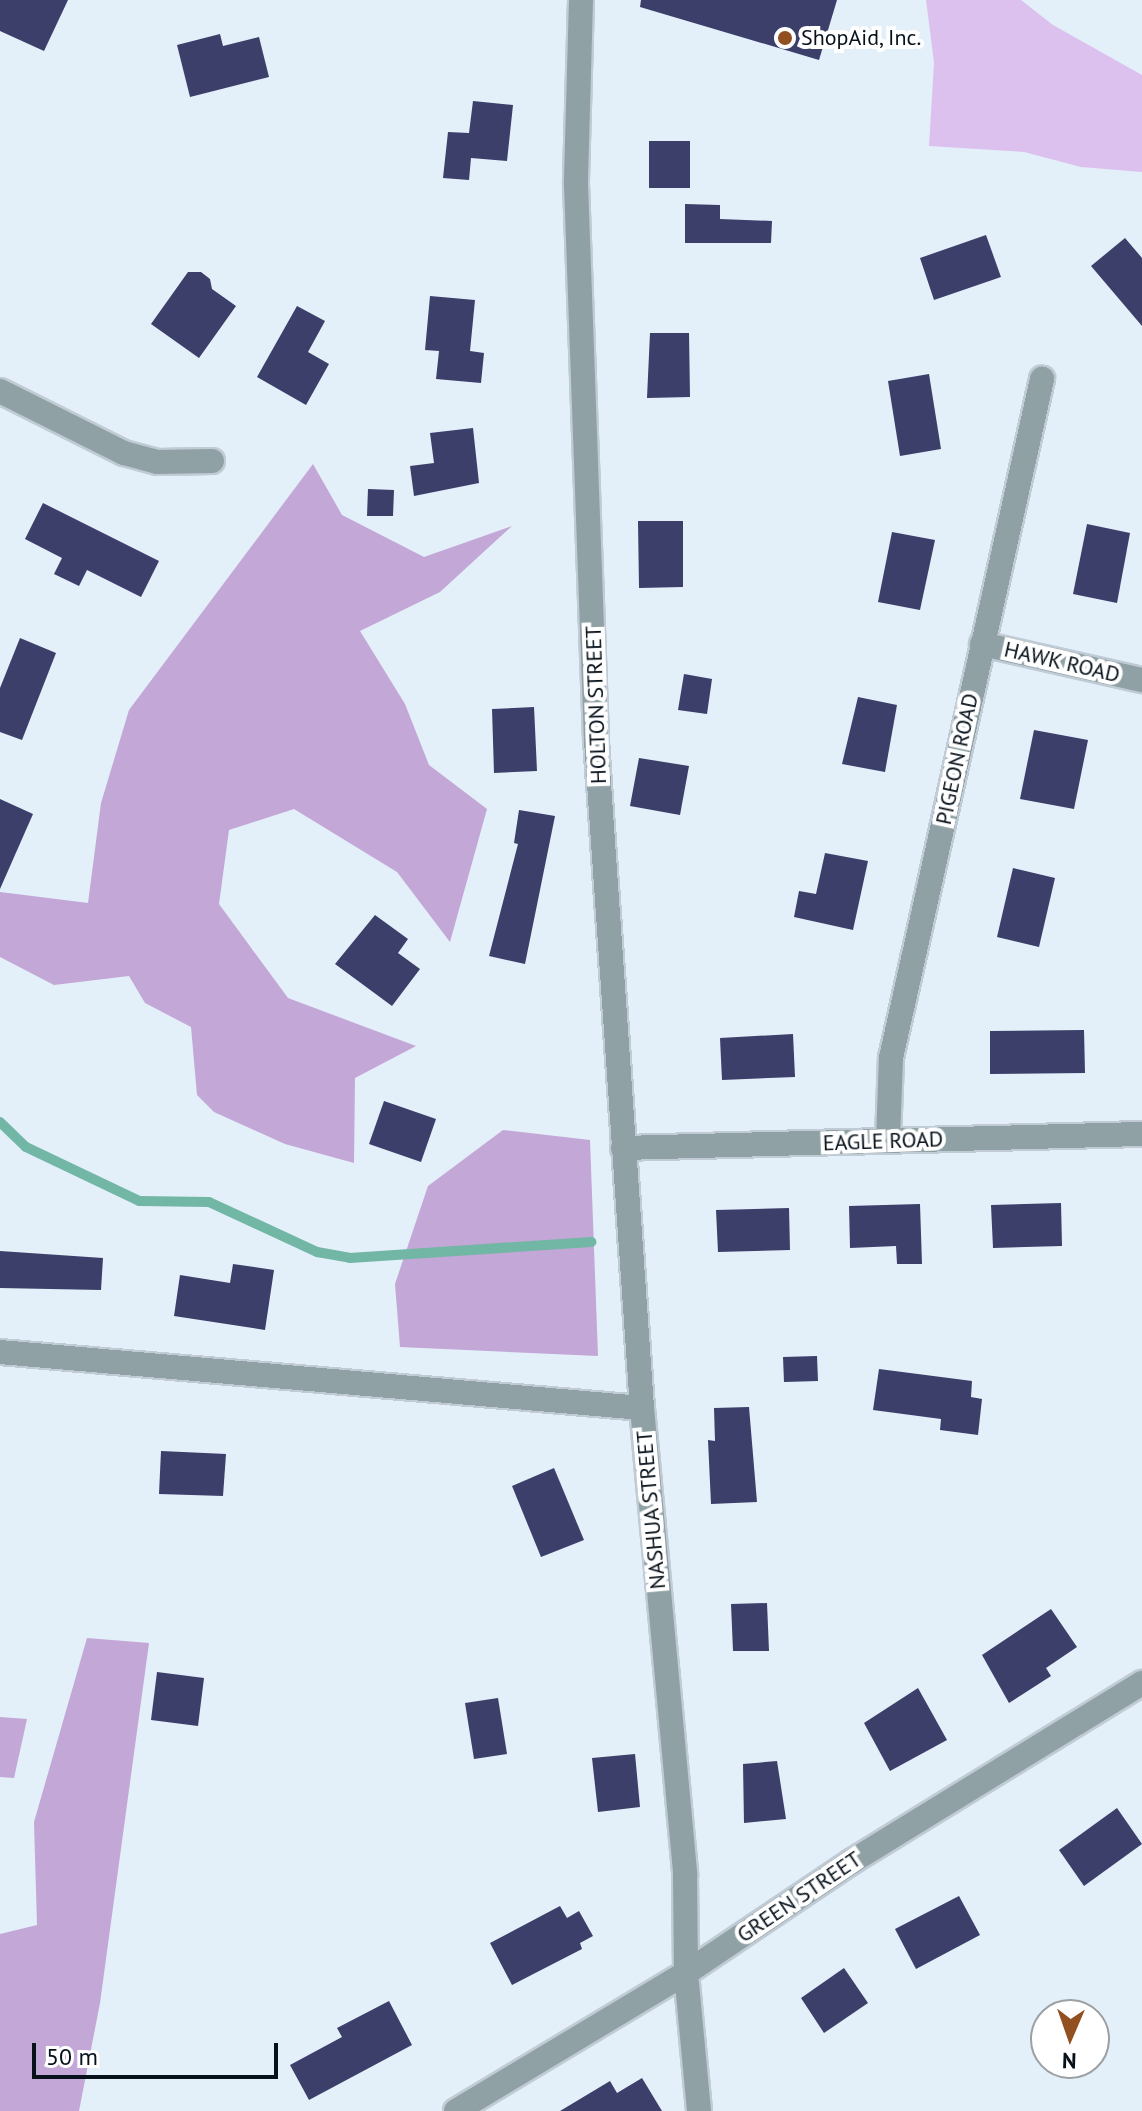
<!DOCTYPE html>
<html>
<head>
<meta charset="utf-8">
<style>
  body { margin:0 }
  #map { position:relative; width:1142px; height:2111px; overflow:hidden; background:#e3eff9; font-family:"PT Sans",sans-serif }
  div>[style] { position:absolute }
  .green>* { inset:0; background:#dcc1ee }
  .forest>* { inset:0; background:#c3a7d6 }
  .stream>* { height:10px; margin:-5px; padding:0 5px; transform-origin:5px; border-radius:5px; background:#72b6a6 }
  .building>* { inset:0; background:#3b3f6a }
  .roads { filter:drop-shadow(2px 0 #c0cbd5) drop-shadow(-2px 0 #c0cbd5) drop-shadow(0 2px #c0cbd5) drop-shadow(0 -2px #c0cbd5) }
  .minor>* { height:24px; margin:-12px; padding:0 12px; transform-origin:12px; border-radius:12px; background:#8fa1a5 }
  .dots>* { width:22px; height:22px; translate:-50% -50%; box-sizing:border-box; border:4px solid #fff; border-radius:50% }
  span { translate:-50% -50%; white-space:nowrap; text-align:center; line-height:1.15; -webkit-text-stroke:8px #fff; paint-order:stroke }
  .poi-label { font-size:22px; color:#07111a }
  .left { translate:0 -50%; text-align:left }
  .street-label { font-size:22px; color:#07111a }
  .north { position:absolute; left:1030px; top:1999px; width:80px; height:80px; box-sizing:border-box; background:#fff; border:2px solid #9ca0a3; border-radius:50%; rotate:182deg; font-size:22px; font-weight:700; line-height:32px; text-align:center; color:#07111a }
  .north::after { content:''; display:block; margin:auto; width:28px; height:36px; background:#924f1f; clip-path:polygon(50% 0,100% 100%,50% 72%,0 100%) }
  .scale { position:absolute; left:32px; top:2043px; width:246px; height:36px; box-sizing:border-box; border:4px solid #07111a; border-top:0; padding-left:10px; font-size:24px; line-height:28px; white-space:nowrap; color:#07111a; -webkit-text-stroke:6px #fff; paint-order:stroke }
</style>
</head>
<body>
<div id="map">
  <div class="green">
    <i style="clip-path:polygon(926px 0,1021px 0,1053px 25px,1142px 75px,1142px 172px,1081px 167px,1024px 152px,929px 146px,934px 63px)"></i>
  </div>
  <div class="forest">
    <i style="clip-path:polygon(313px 464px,342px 515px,424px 557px,512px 526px,440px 592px,360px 631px,405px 704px,429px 765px,487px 809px,450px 942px,397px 872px,294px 809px,229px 830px,219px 904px,288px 998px,416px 1046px,355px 1078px,354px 1163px,285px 1144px,214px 1112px,197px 1095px,191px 1027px,145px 1003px,129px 976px,54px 985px,0 957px,0 892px,88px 903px,101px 803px,129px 710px)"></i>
    <i style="clip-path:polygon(503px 1130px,590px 1140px,598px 1356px,400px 1347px,395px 1284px,428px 1186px)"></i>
    <i style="clip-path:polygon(87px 1638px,149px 1643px,100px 2003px,79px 2111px,0 2111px,0 1934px,37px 1925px,34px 1822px)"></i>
    <i style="clip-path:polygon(0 1717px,27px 1719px,14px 1778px,0 1777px)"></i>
  </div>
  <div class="stream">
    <i style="left:0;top:1122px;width:36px;rotate:44deg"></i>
    <i style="left:26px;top:1147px;width:125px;rotate:25.5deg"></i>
    <i style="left:139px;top:1201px;width:70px;rotate:0.8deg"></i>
    <i style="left:209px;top:1202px;width:119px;rotate:24.8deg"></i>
    <i style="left:317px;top:1252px;width:34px;rotate:10deg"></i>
    <i style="left:350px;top:1258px;width:242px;rotate:-3.8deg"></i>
  </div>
  <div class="building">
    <i style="clip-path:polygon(0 0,68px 0,44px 51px,0 31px)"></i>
    <i style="clip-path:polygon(641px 0,837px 0,819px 60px,640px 7px)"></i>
    <i style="clip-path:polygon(220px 34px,223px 46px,259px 37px,269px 77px,190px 97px,177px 45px)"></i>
    <i style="clip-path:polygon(473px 101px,513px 105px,507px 161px,471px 158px,469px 180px,443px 178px,448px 132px,469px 133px)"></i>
    <i style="clip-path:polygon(649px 141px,690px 141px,690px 188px,649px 188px)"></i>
    <i style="clip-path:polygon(685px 204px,720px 205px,720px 219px,772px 221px,771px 243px,685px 243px)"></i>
    <i style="clip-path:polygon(986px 235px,1001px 277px,934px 300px,920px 258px)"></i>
    <i style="clip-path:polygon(1125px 238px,1142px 258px,1142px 326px,1091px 266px)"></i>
    <i style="clip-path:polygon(188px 272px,201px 272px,210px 279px,212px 289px,236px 306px,199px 358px,151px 324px)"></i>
    <i style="clip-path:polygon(430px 296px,475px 300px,470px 351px,484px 353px,481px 383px,436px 379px,439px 351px,425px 350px)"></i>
    <i style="clip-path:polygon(297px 306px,325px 321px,308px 352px,329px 364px,306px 405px,257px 377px)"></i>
    <i style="clip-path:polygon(650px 333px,689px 333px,690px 397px,647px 398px)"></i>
    <i style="clip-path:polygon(929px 374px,941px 449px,900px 456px,888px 381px)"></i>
    <i style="clip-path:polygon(473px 428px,479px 483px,414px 496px,410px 466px,434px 463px,430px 433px)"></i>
    <i style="clip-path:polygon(368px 489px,394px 490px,393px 516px,367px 516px)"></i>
    <i style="clip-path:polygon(43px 503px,159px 561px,141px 597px,87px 570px,79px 586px,54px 574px,62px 558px,25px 539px)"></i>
    <i style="clip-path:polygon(638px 521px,683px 521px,683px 587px,639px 588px)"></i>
    <i style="clip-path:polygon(1087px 524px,1130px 533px,1117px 603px,1073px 594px)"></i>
    <i style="clip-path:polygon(892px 532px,935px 540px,920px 610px,878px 602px)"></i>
    <i style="clip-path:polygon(20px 638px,56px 653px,22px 740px,0 732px,0 688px)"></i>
    <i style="clip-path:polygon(684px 674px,712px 679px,707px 714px,678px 710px)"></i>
    <i style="clip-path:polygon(858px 697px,897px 705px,885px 772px,842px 764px)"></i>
    <i style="clip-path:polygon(534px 707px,537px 771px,494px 773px,492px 709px)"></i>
    <i style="clip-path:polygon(1034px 730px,1088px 740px,1074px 809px,1020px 799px)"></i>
    <i style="clip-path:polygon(639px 758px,689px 766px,680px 815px,630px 806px)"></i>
    <i style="clip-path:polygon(0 799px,33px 814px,0 889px)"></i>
    <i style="clip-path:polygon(519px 810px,555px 816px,525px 964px,489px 956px,518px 844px,514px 843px)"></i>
    <i style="clip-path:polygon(825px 853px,868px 861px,853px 930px,794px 917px,799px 891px,816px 894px)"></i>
    <i style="clip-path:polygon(1013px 868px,1055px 878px,1039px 947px,997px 937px)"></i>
    <i style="clip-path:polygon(375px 915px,408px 939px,398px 953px,420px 969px,392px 1006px,335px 964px)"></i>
    <i style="clip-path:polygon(1084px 1030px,1085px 1073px,990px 1074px,990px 1031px)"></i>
    <i style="clip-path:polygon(793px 1034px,795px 1077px,722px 1080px,720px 1038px)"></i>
    <i style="clip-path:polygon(384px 1101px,436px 1119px,421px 1162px,369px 1144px)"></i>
    <i style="clip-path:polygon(1061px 1203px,1062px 1246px,993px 1248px,991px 1205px)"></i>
    <i style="clip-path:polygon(920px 1204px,922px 1264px,897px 1264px,896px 1246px,850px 1248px,849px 1206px)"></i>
    <i style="clip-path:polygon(789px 1208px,790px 1250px,718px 1252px,716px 1210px)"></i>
    <i style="clip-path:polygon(0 1251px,103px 1258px,101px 1290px,0 1288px)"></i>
    <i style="clip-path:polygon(233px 1264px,274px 1270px,265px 1330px,174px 1316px,180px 1275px,230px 1283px)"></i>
    <i style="clip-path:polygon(817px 1356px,818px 1381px,784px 1382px,783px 1357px)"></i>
    <i style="clip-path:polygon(879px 1369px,972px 1381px,971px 1397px,982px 1399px,978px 1435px,940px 1430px,941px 1419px,873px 1410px)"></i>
    <i style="clip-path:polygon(749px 1407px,757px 1502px,711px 1504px,708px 1440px,715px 1441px,714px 1408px)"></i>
    <i style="clip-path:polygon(161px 1451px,226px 1454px,223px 1496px,159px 1494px)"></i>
    <i style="clip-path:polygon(554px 1468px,584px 1540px,541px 1557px,512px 1486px)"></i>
    <i style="clip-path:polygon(767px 1603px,769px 1651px,733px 1651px,731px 1604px)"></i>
    <i style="clip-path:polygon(1051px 1609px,1077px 1647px,1046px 1668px,1051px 1676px,1009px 1703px,982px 1655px)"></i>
    <i style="clip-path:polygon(157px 1672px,204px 1678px,198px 1726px,151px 1720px)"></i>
    <i style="clip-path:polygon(918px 1688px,947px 1740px,890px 1771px,864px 1723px)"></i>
    <i style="clip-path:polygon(498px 1698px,507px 1754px,474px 1759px,465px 1703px)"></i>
    <i style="clip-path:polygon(635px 1754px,640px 1807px,598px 1812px,592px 1758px)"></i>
    <i style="clip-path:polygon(777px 1761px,786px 1819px,744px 1823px,743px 1764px)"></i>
    <i style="clip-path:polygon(1117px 1808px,1142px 1844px,1084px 1886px,1059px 1850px)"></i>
    <i style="clip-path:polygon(959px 1896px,980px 1935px,916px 1969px,895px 1929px)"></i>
    <i style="clip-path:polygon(560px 1906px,567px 1918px,579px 1911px,593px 1936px,580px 1943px,582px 1949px,512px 1985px,490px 1943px)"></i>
    <i style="clip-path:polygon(844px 1968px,868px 2003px,824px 2033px,801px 1998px)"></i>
    <i style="clip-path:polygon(389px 2001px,412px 2045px,309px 2100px,290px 2065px,342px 2037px,337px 2028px)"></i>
    <i style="clip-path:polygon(642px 2078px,662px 2111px,560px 2111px,610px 2081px,617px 2093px)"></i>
  </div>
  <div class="roads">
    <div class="minor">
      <i style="left:581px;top:0;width:184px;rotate:91.6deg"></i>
      <i style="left:576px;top:184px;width:556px;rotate:87.94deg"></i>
      <i style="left:596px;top:740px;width:670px;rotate:86.06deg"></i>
      <i style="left:642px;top:1408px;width:469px;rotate:84.7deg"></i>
      <i style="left:685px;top:1875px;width:98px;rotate:89.4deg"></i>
      <i style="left:686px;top:1973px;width:139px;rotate:84.6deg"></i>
      <i style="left:0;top:391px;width:139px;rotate:26.6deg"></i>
      <i style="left:124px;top:453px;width:35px;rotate:15deg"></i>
      <i style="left:158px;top:462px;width:54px;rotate:-1.1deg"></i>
      <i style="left:982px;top:644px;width:164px;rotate:12.7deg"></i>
      <i style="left:888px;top:1140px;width:82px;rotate:-87.9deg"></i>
      <i style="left:891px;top:1058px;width:696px;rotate:-77.46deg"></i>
      <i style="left:623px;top:1148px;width:519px;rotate:-1.55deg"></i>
      <i style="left:0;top:1352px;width:644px;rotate:4.99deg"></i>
      <i style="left:456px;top:2111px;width:268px;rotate:-31deg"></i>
      <i style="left:686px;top:1973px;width:199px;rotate:-33.9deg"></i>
      <i style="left:851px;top:1862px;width:342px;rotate:-31.6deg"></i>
    </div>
  </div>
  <div class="dots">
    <i style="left:785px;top:38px;background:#924f1f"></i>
  </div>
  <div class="poi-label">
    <span class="left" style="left:801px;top:38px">ShopAid, Inc.</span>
  </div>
  <div class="street-label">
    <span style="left:1062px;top:662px;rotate:13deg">HAWK ROAD</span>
    <span style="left:596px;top:705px;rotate:-92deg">HOLTON STREET</span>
    <span style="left:957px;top:759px;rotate:-78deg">PIGEON ROAD</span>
    <span style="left:883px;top:1141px;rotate:-2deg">EAGLE ROAD</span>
    <span style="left:651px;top:1510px;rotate:-95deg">NASHUA STREET</span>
    <span style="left:799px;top:1897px;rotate:-34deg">GREEN STREET</span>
  </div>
  <div class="north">N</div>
  <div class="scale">50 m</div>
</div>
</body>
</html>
